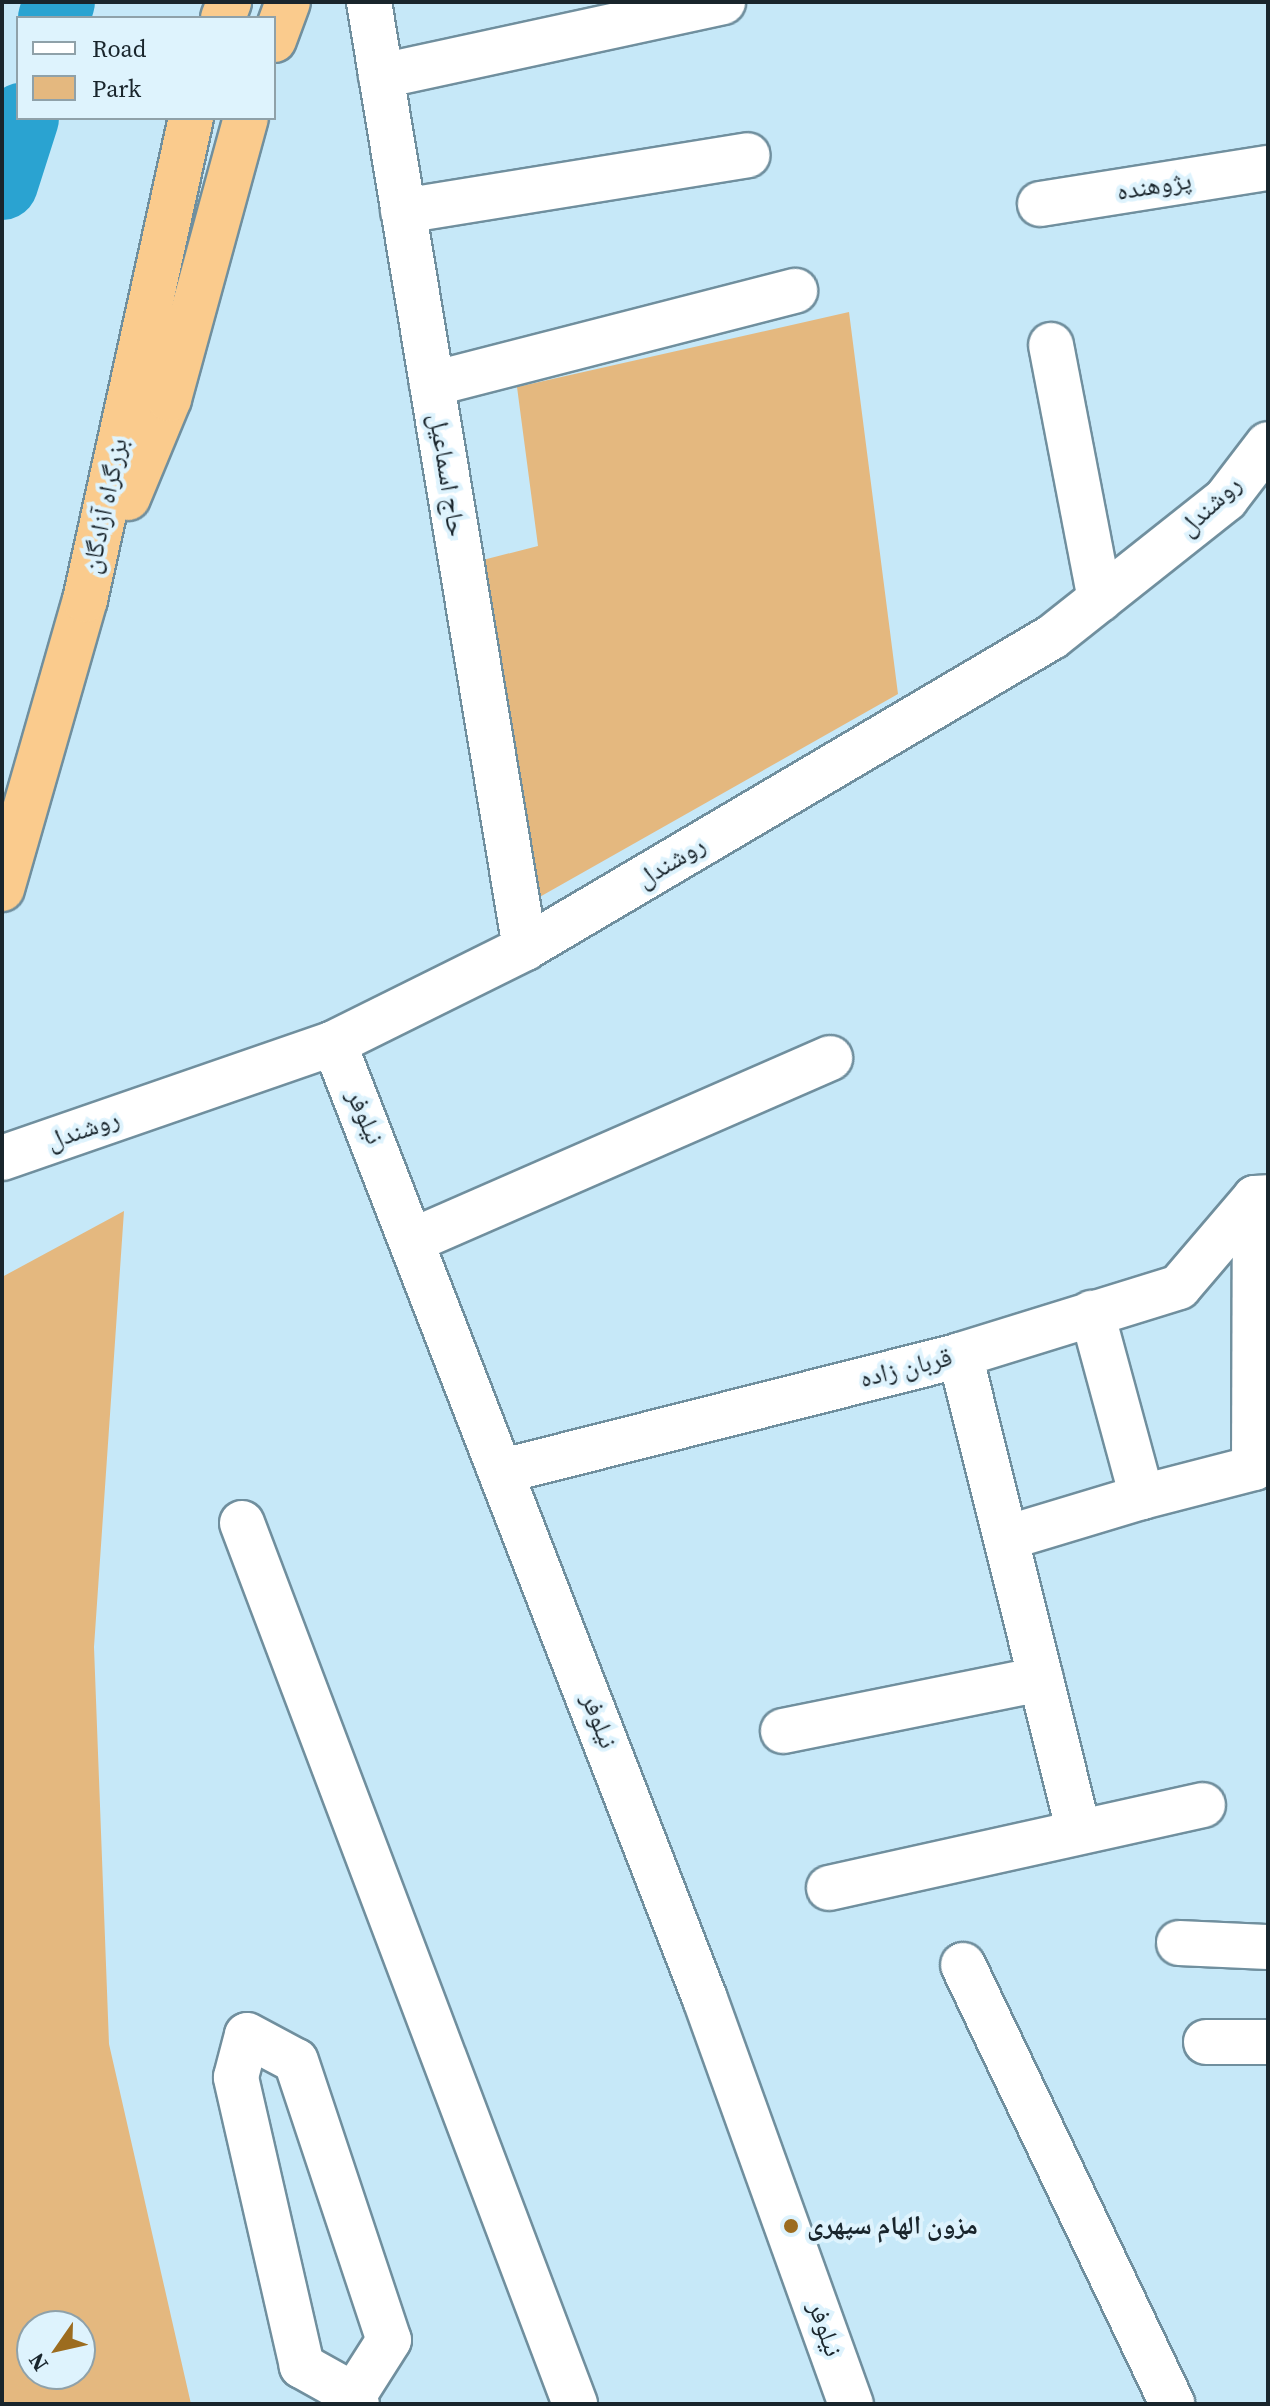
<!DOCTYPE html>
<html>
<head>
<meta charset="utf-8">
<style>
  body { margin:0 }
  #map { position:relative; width:1270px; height:2406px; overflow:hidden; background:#c6e8f8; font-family:"Source Serif 4","Noto Naskh Arabic",serif }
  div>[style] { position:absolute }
  .green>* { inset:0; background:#e4b87f }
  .river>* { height:72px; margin:-36px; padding:0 36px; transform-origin:36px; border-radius:36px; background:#2aa3d1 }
  .roads { filter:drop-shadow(2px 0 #708f9e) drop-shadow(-2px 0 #708f9e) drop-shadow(0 2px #708f9e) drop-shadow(0 -2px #708f9e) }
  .minor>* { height:44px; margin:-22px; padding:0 22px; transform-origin:22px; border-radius:22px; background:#fff }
  .highway>* { height:44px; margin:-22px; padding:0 22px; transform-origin:22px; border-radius:22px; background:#facb8d }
  .dots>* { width:22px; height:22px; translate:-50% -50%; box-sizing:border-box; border:4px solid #def3fd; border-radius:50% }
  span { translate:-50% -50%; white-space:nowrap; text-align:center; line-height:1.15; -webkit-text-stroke:8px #def3fd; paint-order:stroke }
  .street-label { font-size:26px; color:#19252c }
  .poi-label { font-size:26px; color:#19252c; font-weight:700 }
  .left { translate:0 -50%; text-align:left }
  .frame { position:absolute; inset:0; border:4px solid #19252c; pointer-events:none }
  .legend { position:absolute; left:16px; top:16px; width:260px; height:104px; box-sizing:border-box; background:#def3fd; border:2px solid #8fa1a9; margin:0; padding:10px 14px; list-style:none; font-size:24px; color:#19252c }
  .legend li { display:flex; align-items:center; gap:16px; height:40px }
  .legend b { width:40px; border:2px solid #8fa1a9 }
  .north { position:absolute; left:16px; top:2310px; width:80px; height:80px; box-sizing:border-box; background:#def3fd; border:2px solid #8fa1a9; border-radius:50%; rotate:236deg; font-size:22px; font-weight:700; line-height:32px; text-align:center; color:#19252c }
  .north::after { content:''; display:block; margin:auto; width:28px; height:36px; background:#9c6c1f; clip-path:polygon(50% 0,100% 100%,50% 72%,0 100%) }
</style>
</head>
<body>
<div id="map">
  <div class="green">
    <i style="clip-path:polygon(849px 312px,898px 694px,529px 903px,479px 561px,538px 546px,517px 387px)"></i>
    <i style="clip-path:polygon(evenodd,124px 1211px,94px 1647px,109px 2044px,191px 2404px,2px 2404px,2px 1277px,124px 1211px,32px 2326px,80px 2326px,80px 2374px,32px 2374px,32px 2326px)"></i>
  </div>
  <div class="river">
    <i style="left:54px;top:18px;width:17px;rotate:-73deg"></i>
    <i style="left:2px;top:184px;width:69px;rotate:-72.3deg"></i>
  </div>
  <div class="roads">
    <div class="minor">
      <i style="left:369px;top:2px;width:959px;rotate:80.64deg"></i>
      <i style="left:381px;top:76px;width:350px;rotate:-12.2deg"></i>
      <i style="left:1040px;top:204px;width:231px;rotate:-9deg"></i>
      <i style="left:403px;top:211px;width:349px;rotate:-9.2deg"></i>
      <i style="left:1051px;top:345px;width:259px;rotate:79.1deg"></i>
      <i style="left:432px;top:384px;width:375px;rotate:-14.4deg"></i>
      <i style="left:334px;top:1043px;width:1025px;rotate:68.79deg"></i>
      <i style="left:705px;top:1999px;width:431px;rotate:70.2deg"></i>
      <i style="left:2px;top:1158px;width:351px;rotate:-19.1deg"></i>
      <i style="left:334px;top:1043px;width:213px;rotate:-26.4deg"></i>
      <i style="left:525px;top:948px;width:612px;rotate:-30.55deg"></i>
      <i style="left:1052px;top:637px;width:222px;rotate:-38.4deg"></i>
      <i style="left:1226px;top:499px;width:69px;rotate:-52.6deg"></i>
      <i style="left:416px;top:1239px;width:452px;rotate:-23.6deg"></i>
      <i style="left:960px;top:1355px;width:491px;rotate:76deg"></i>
      <i style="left:503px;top:1471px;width:471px;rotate:-14.2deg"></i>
      <i style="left:960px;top:1355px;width:229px;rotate:-17.2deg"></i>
      <i style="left:1179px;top:1287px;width:117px;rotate:-49.5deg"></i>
      <i style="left:1255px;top:1198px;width:13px;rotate:-4deg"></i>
      <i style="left:1142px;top:1497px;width:116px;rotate:-14.5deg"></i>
      <i style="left:1254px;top:1468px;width:270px;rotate:-89.8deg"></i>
      <i style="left:242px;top:1523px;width:942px;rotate:69.29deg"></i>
      <i style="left:1006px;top:1538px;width:142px;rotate:-16.8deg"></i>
      <i style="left:1142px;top:1497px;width:191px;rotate:-105.2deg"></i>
      <i style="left:783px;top:1731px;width:263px;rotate:-11.4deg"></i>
      <i style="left:829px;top:1888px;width:383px;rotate:-12.5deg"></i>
      <i style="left:1179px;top:1943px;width:89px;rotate:2.6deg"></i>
      <i style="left:963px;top:1965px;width:486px;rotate:64.5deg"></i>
      <i style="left:1206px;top:2042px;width:62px"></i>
      <i style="left:354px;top:2395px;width:60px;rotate:-150.9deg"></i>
      <i style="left:302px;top:2366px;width:296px;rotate:-102.9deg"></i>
      <i style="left:236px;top:2077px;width:43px;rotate:-75.3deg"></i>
      <i style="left:247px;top:2035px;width:55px;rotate:28deg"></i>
      <i style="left:296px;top:2061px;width:294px;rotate:71.6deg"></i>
      <i style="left:389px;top:2340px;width:65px;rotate:122.5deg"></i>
      <i style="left:354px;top:2395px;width:9px;rotate:72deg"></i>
    </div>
    <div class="highway">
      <i style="left:223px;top:18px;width:17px;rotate:-69deg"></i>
      <i style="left:274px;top:40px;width:40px;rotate:-69.8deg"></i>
      <i style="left:128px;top:498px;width:107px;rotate:-67.5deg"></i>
      <i style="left:169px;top:399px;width:291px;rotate:-74.7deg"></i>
      <i style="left:2px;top:889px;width:301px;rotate:-74deg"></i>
      <i style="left:85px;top:600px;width:494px;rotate:-77.6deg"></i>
    </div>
  </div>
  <div class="dots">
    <i style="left:791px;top:2226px;background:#9c6c1f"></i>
  </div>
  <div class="street-label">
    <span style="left:1154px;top:186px;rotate:-9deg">پژوهنده</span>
    <span style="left:447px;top:475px;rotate:81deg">حاج اسماعیل</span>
    <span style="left:105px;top:506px;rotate:-78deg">بزرگراه آزادگان</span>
    <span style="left:1210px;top:506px;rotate:-43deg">روشندل</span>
    <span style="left:671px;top:862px;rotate:-31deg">روشندل</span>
    <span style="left:365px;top:1117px;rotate:67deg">نیلوفر</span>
    <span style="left:83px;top:1130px;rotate:-19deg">روشندل</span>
    <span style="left:906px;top:1368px;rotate:-14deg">قربان زاده</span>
    <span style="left:599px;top:1721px;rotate:69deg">نیلوفر</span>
    <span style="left:825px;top:2329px;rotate:71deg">نیلوفر</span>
  </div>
  <div class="poi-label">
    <span class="left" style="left:807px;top:2226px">مزون الهام سپهری</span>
  </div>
  <div class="frame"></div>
  <ul class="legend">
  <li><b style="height:10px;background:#fff"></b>Road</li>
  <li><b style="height:22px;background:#e4b87f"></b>Park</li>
  </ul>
  <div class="north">N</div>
</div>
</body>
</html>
